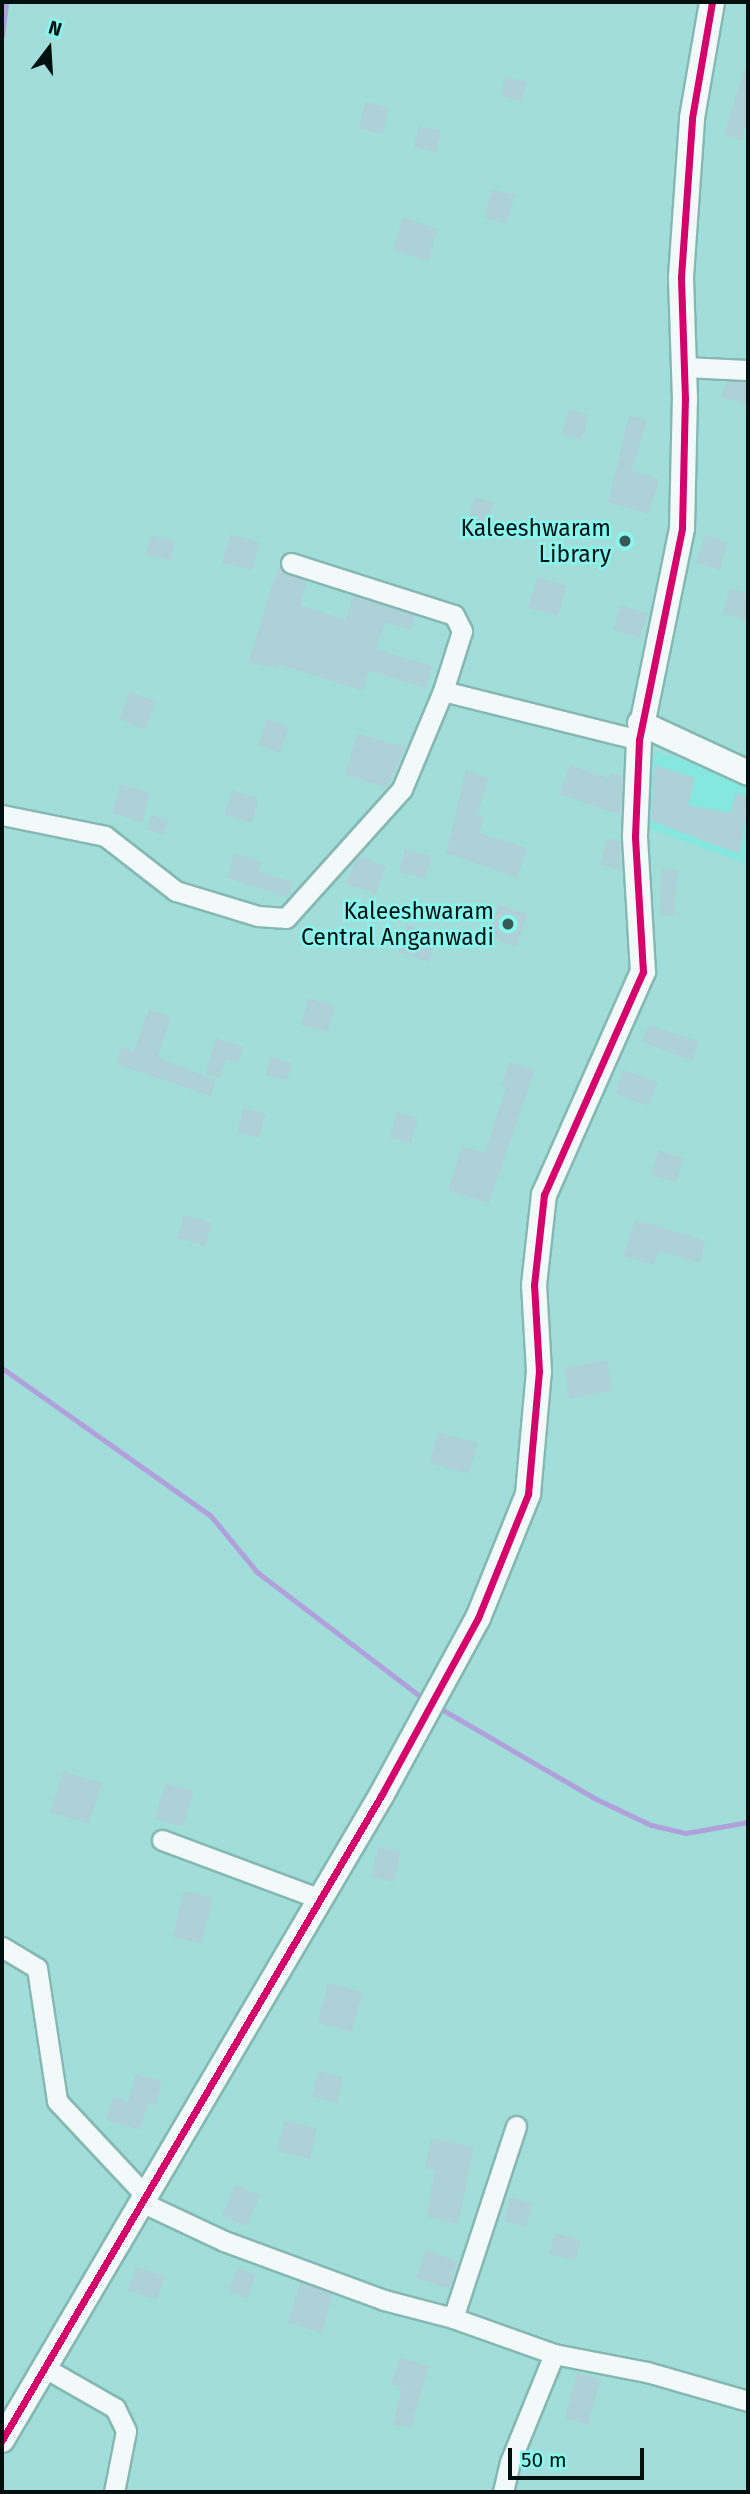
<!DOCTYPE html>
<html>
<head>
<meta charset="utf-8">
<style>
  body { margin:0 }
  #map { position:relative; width:750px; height:2494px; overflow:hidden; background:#a2ded9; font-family:"Fira Sans",sans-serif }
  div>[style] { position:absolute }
  .built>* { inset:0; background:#86e6e0 }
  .stream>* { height:5px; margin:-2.5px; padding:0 2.5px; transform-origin:2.5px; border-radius:2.5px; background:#b0a0db }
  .building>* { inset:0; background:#aed1d8 }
  .roads { filter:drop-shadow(2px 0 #86b7b3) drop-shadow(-2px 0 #86b7b3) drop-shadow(0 2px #86b7b3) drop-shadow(0 -2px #86b7b3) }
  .minor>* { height:19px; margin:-9.5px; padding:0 9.5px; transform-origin:9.5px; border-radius:9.5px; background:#f1faf9 }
  .tertiary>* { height:24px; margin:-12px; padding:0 12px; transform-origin:12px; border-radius:12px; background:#f1faf9 }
  .cycleway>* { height:7px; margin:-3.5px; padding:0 3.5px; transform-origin:3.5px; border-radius:3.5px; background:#d6006c }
  .dots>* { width:19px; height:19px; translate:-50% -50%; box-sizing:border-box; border:4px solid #89f7ef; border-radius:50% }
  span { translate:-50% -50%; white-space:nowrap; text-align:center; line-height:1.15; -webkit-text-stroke:5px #89f7ef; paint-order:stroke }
  .poi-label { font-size:23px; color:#00100f }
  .right { translate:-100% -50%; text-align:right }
  .frame { position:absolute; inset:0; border:4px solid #00100f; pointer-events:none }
  .north { position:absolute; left:14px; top:14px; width:70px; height:70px; -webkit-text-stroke:5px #89f7ef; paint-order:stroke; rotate:17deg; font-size:19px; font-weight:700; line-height:28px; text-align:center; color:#00100f }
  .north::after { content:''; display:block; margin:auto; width:24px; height:32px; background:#00100f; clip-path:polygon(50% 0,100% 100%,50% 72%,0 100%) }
  .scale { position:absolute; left:508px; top:2448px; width:136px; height:32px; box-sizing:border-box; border:4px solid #00100f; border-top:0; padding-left:9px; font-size:21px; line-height:24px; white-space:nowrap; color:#00100f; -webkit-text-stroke:5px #89f7ef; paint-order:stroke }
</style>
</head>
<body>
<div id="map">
  <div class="built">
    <i style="clip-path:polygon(656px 752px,748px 778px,748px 864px,636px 824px)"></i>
  </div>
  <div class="stream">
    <i style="left:2px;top:36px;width:34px;rotate:-83deg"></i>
    <i style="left:2px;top:1368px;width:255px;rotate:35.3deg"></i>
    <i style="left:210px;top:1515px;width:74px;rotate:50.5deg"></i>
    <i style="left:257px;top:1572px;width:205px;rotate:37.3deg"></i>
    <i style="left:443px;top:1710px;width:175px;rotate:30.2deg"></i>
    <i style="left:594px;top:1798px;width:63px;rotate:25.3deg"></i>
    <i style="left:651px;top:1825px;width:36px;rotate:13deg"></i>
    <i style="left:686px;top:1833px;width:63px;rotate:-10.1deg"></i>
  </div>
  <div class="building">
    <i style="clip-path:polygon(744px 69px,748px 69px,748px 120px,742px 141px,724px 136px)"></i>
    <i style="clip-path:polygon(505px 77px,527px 82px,522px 101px,501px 96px)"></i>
    <i style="clip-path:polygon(365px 102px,389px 107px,383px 134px,359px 129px)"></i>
    <i style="clip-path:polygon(419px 126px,441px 131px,436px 152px,414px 147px)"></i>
    <i style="clip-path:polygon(492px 189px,515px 195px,506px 224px,484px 218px)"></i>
    <i style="clip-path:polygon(403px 217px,438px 229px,428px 261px,393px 250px)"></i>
    <i style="clip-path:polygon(726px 381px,748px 382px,748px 405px,721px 397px)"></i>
    <i style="clip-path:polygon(569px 409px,589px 415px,582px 440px,561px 434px)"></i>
    <i style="clip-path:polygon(629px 415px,647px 420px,632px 471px,659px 479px,649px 514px,608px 502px)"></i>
    <i style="clip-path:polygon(475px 497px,494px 502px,488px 523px,469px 517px)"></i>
    <i style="clip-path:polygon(230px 534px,260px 542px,252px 570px,222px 563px)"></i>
    <i style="clip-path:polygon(151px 535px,175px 542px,170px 561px,145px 554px)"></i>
    <i style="clip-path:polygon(705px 535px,728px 542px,720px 570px,696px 563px)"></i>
    <i style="clip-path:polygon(278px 568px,307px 581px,300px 605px,346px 620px,353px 596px,415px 615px,411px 630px,385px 622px,376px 649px,432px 666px,426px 688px,369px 671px,363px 691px,278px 664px,277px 669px,248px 662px)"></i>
    <i style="clip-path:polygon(537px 577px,567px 586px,558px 616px,528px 608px)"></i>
    <i style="clip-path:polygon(730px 588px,748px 593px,748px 621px,722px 613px)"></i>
    <i style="clip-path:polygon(620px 605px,648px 613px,640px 638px,613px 630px)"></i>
    <i style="clip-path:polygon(130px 691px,156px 702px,145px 730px,119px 719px)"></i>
    <i style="clip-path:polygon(267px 719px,289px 727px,280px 753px,258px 745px)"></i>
    <i style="clip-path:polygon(357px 733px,406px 747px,387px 788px,345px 775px)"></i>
    <i style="clip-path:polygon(570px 765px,609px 778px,610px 773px,623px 776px,620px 815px,559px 794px)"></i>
    <i style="clip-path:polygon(654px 765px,695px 778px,688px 805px,730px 813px,736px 793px,748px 797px,740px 854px,651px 821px)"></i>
    <i style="clip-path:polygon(466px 770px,489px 778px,477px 815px,484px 817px,479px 833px,527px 848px,517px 878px,446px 853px)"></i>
    <i style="clip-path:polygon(120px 784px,150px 793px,142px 822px,112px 813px)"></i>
    <i style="clip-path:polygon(232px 790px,259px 798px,252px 823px,224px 815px)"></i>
    <i style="clip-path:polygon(151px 815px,168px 820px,164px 835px,147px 830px)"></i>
    <i style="clip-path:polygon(607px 838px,620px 842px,620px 870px,600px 865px)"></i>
    <i style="clip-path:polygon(405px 849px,432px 856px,425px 879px,399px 872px)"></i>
    <i style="clip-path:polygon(234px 853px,262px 862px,259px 872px,293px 882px,288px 897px,227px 878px)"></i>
    <i style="clip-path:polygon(358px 856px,386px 866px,376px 894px,346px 884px)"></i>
    <i style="clip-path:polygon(661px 868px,678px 870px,674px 916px,660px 915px)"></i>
    <i style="clip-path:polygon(499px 904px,528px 914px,516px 947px,487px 936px)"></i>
    <i style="clip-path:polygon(407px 924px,438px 935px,429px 962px,398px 952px)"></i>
    <i style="clip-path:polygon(308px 998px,335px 1006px,328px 1032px,301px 1025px)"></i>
    <i style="clip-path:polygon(149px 1009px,171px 1017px,158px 1057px,216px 1081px,211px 1096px,116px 1064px,121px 1047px,134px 1051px)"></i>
    <i style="clip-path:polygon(648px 1025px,699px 1041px,693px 1061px,642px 1042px)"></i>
    <i style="clip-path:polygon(216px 1038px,244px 1047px,238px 1063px,226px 1059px,221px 1078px,205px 1074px)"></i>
    <i style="clip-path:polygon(270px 1057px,292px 1063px,287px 1080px,265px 1075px)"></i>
    <i style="clip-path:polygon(509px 1062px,535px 1070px,489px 1203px,448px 1191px,462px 1146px,485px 1153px,506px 1087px,501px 1085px)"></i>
    <i style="clip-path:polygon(623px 1070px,658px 1082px,649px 1106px,615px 1094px)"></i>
    <i style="clip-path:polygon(243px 1108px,266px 1114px,259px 1138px,237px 1132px)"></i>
    <i style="clip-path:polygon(397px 1112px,418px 1118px,411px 1143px,390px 1138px)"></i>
    <i style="clip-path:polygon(658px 1150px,684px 1158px,676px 1182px,651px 1175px)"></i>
    <i style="clip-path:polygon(184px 1215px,212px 1223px,205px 1246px,177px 1238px)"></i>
    <i style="clip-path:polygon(635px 1219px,706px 1241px,700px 1263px,659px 1251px,654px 1265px,623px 1256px)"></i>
    <i style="clip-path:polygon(607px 1360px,613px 1391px,569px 1399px,564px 1368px)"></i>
    <i style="clip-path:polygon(438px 1432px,478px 1443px,469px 1474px,429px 1463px)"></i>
    <i style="clip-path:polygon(63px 1771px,102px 1783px,89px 1824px,50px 1812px)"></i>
    <i style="clip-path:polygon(165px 1783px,194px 1791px,183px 1827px,155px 1819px)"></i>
    <i style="clip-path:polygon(378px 1847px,401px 1852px,394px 1882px,371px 1877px)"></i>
    <i style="clip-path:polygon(183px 1891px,213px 1897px,202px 1944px,173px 1937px)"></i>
    <i style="clip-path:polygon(328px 1983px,363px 1992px,352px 2032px,317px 2023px)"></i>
    <i style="clip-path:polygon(318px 2071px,343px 2077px,338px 2103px,312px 2097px)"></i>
    <i style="clip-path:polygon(136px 2074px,162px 2081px,156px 2105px,148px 2103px,140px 2130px,106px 2120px,113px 2097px,128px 2102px)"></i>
    <i style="clip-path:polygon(284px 2121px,317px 2128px,310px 2159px,277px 2151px)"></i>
    <i style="clip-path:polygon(431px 2138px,474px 2147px,458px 2224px,426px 2217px,435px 2170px,425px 2168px)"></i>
    <i style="clip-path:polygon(235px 2185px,260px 2195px,247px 2226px,222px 2216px)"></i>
    <i style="clip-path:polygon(510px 2197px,533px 2203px,526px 2227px,504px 2221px)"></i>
    <i style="clip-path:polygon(555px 2233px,581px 2240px,575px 2261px,549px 2254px)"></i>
    <i style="clip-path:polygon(426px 2250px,458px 2261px,449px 2289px,416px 2278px)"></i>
    <i style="clip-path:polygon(136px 2267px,165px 2276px,157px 2300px,128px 2291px)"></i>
    <i style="clip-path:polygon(238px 2268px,256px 2275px,247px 2299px,228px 2291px)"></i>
    <i style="clip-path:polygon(300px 2282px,333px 2294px,322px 2333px,288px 2323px)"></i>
    <i style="clip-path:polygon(400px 2357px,429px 2366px,411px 2428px,393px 2425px,401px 2387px,391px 2384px)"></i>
    <i style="clip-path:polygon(577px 2372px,601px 2379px,588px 2425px,565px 2418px)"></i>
  </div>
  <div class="roads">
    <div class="minor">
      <i style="left:684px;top:367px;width:64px;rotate:2.7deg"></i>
      <i style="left:291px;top:563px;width:171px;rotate:17.7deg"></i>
      <i style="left:454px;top:615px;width:18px;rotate:63deg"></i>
      <i style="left:462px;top:631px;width:63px;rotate:107.6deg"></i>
      <i style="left:443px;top:691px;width:202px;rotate:14deg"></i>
      <i style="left:2px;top:815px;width:105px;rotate:11.5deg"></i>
      <i style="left:105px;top:836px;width:90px;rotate:37.8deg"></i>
      <i style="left:176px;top:891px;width:86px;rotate:17deg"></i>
      <i style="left:258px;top:916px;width:28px;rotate:4deg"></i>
      <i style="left:286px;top:918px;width:173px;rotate:-48deg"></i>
      <i style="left:402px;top:789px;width:106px;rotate:-67.3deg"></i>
      <i style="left:162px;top:1840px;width:170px;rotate:20.4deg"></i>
      <i style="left:2px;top:1947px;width:41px;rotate:31deg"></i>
      <i style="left:37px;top:1968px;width:134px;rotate:81.4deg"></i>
      <i style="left:57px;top:2101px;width:129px;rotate:46.9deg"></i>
      <i style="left:141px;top:2202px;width:92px;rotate:25.2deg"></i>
      <i style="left:224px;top:2241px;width:171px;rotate:20.2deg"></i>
      <i style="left:384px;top:2300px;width:71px;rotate:14.6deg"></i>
      <i style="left:453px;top:2318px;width:107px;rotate:19.6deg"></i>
      <i style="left:554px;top:2354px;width:95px;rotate:11deg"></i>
      <i style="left:647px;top:2372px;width:105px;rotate:16deg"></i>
      <i style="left:453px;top:2318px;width:202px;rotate:-71.8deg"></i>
      <i style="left:45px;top:2368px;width:81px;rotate:29.7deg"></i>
      <i style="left:115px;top:2408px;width:25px;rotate:64deg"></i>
      <i style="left:126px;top:2431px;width:62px;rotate:101.1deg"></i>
      <i style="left:503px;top:2492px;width:31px;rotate:-77deg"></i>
      <i style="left:510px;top:2462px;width:117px;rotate:-67.8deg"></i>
    </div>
    <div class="tertiary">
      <i style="left:640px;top:723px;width:119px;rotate:24.8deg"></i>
      <i style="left:2px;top:2440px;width:749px;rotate:-59.53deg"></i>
      <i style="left:382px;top:1794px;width:200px;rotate:-61.4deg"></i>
      <i style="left:478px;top:1618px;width:134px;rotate:-68deg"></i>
      <i style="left:528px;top:1494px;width:123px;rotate:-84.9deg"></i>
      <i style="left:539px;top:1371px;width:86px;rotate:-93.3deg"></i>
      <i style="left:534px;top:1285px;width:91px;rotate:-83.7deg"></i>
      <i style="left:544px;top:1195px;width:244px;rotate:-66.1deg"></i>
      <i style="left:643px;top:972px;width:136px;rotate:-93.4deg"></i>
      <i style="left:635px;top:836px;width:96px;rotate:-87.6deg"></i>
      <i style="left:639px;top:740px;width:216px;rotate:-78.5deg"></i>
      <i style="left:682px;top:528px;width:129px;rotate:-88.7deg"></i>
      <i style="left:685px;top:399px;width:122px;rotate:-91.9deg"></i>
      <i style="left:681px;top:277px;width:159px;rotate:-86deg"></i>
      <i style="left:692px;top:118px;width:118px;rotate:-80.2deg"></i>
    </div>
  </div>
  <div class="cycleway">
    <i style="left:2px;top:2440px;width:749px;rotate:-59.53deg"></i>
    <i style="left:382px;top:1794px;width:200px;rotate:-61.4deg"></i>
    <i style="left:478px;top:1618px;width:134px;rotate:-68deg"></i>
    <i style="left:528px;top:1494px;width:123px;rotate:-84.9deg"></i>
    <i style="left:539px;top:1371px;width:86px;rotate:-93.3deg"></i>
    <i style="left:534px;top:1285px;width:91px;rotate:-83.7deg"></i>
    <i style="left:544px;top:1195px;width:244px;rotate:-66.1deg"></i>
    <i style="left:643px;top:972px;width:136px;rotate:-93.4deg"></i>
    <i style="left:635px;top:836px;width:96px;rotate:-87.6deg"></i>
    <i style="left:639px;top:740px;width:216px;rotate:-78.5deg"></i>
    <i style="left:682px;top:528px;width:129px;rotate:-88.7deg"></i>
    <i style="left:685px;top:399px;width:122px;rotate:-91.9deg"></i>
    <i style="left:681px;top:277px;width:159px;rotate:-86deg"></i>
    <i style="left:692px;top:118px;width:118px;rotate:-80.2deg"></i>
  </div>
  <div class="dots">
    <i style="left:625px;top:541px;background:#395856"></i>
    <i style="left:508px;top:924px;background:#395856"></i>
  </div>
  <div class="poi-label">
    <span class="right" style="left:611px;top:541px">Kaleeshwaram<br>Library</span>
    <span class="right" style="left:494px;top:924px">Kaleeshwaram<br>Central Anganwadi</span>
  </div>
  <div class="frame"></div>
  <div class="north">N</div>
  <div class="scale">50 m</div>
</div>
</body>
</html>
